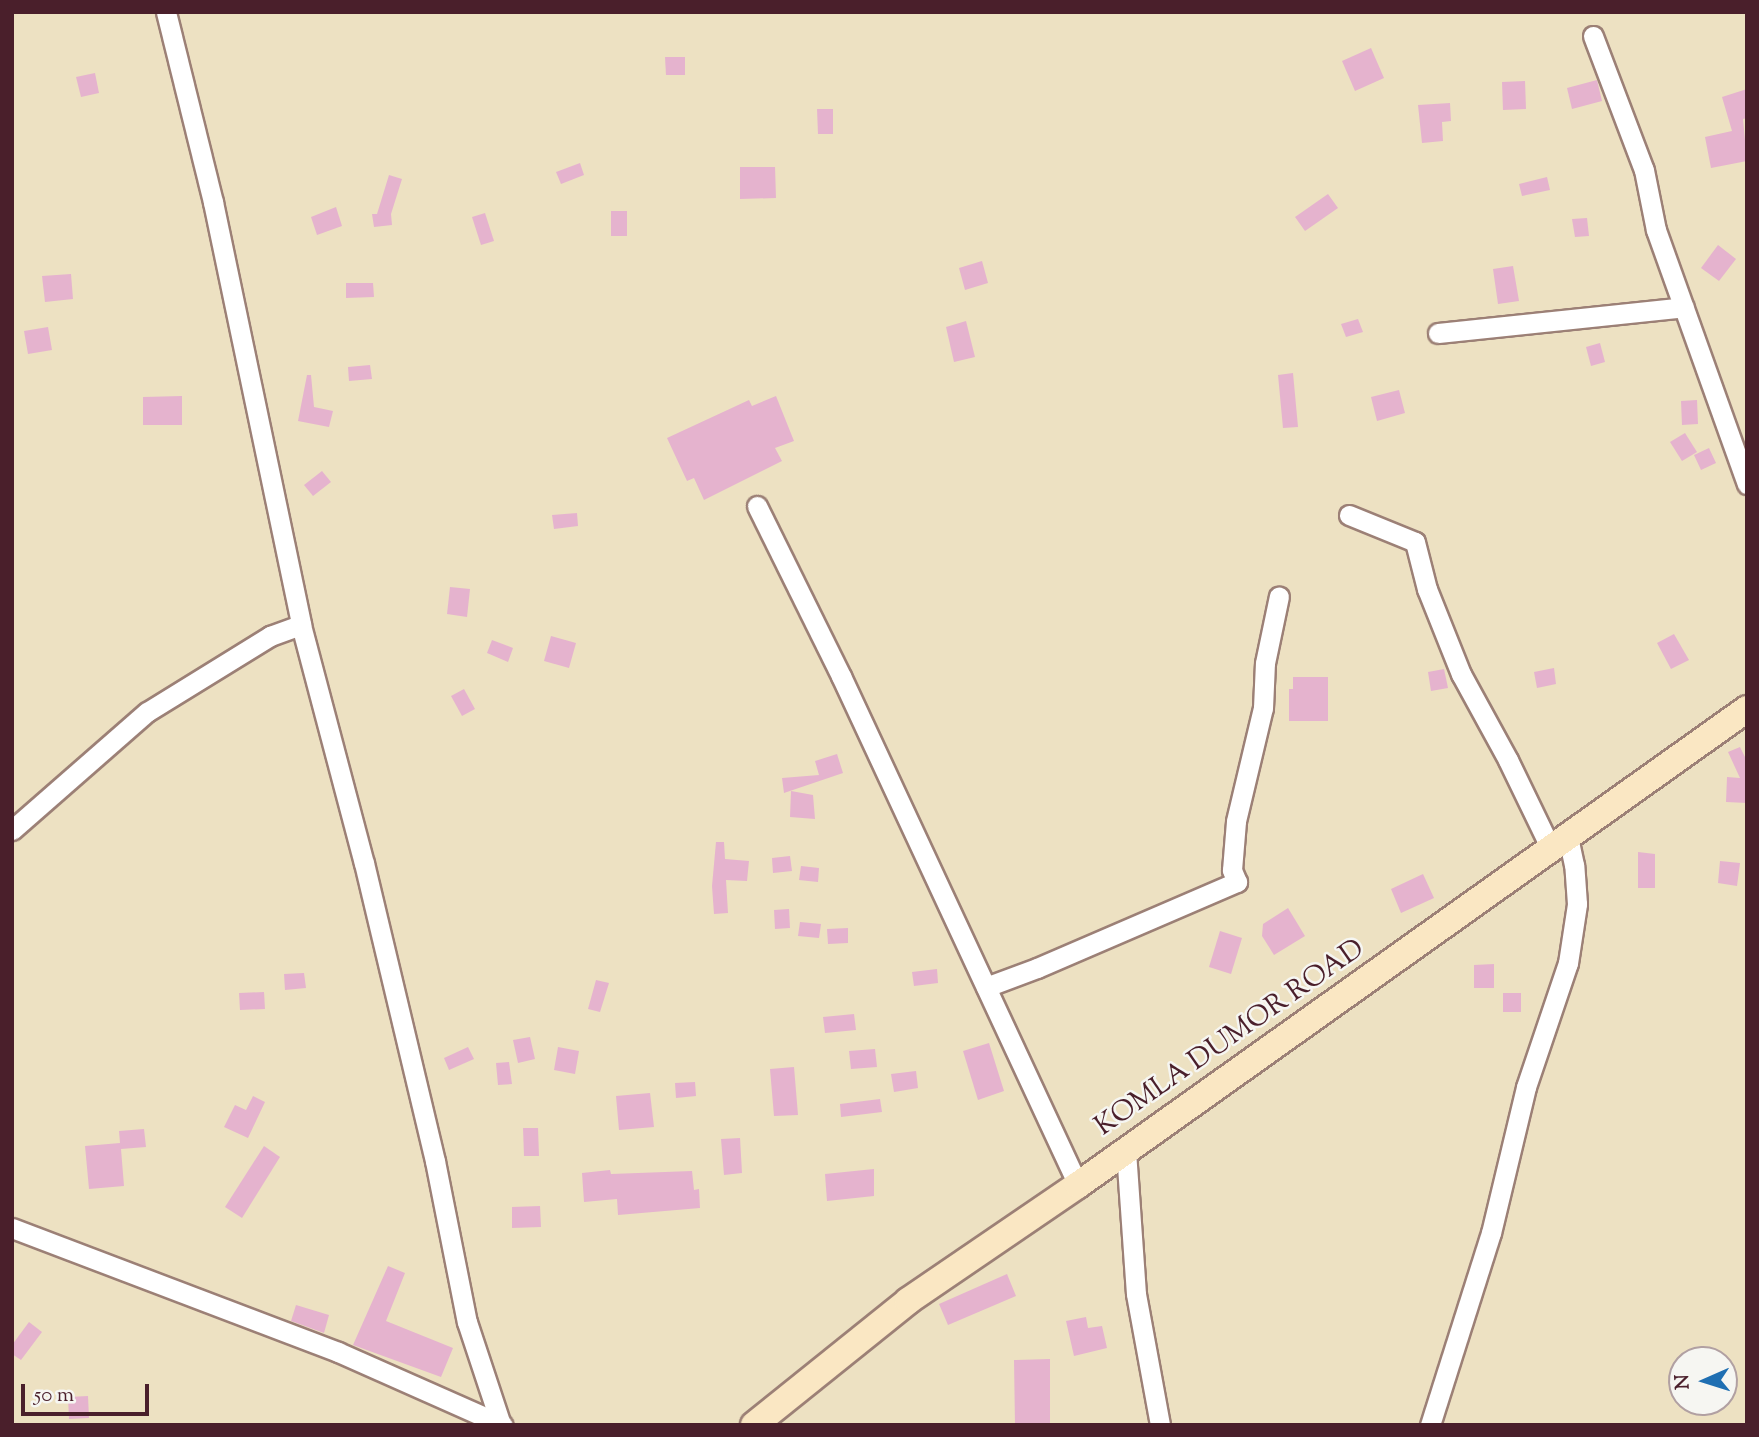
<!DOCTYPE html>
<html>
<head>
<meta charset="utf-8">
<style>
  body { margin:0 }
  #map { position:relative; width:1759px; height:1437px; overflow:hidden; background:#ede1c2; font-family:"Sorts Mill Goudy",serif }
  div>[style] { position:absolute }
  .building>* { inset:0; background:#e5b3ce }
  .roads { filter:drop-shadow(2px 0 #9c8076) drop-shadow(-2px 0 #9c8076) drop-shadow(0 2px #9c8076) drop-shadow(0 -2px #9c8076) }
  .street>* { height:19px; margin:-9.5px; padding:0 9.5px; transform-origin:9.5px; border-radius:9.5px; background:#fff }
  .secondary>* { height:26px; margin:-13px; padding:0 13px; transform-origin:13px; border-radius:13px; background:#fae7c3 }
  span { translate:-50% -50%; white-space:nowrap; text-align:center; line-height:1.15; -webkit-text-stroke:5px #f6f6f2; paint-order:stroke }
  .street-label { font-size:28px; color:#4a1f2b }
  .frame { position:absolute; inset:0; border:14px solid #4a1f2b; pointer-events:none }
  .north { position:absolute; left:1668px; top:1346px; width:70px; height:70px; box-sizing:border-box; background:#f6f6f2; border:2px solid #b1a0a2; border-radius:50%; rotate:267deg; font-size:19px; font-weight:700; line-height:28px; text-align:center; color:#4a1f2b }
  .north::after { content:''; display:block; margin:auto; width:24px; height:32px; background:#1f6fb2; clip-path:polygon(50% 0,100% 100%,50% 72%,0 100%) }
  .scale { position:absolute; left:21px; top:1384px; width:128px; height:32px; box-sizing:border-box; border:4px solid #4a1f2b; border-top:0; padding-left:9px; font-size:21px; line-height:24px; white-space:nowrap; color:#4a1f2b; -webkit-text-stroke:5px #f6f6f2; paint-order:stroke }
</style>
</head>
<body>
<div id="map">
  <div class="building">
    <i style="clip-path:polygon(1371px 48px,1384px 78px,1355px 91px,1342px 61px)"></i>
    <i style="clip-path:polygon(665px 57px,685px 57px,685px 75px,666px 75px)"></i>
    <i style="clip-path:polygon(95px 73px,99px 93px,81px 97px,76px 77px)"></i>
    <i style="clip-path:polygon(1597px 80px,1602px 101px,1572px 109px,1567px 88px)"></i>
    <i style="clip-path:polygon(1525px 81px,1526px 109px,1503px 110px,1502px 82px)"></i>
    <i style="clip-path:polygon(1747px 89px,1747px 118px,1743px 119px,1747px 161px,1711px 168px,1705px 137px,1732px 131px,1722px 97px)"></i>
    <i style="clip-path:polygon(1450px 103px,1451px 121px,1442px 122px,1443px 141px,1422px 143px,1418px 105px)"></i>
    <i style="clip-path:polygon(817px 109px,833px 109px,833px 134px,818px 134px)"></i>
    <i style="clip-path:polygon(580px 163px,584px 175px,561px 184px,556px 172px)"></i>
    <i style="clip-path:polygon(740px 167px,775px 167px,776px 198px,740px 199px)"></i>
    <i style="clip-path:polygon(389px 175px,402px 179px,391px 214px,392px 225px,374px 227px,372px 214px,377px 214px)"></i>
    <i style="clip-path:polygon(1547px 177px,1550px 190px,1522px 196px,1519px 184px)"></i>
    <i style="clip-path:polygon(1328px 194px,1338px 208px,1305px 231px,1295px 217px)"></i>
    <i style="clip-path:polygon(336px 207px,342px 226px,317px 235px,311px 217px)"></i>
    <i style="clip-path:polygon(611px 211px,627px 211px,627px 236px,611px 236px)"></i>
    <i style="clip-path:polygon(485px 213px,494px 241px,481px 245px,472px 217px)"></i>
    <i style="clip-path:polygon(1587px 218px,1589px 236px,1575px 237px,1572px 219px)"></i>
    <i style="clip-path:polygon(1718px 245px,1736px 259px,1719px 281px,1701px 268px)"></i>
    <i style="clip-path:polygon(982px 261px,988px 283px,965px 290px,959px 268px)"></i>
    <i style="clip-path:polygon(1513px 266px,1519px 301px,1498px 304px,1493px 269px)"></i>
    <i style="clip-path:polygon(71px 274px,73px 299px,45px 302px,42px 276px)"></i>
    <i style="clip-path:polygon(346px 283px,373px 283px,374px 297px,346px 298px)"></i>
    <i style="clip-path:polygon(1358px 319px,1363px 332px,1346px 337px,1341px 324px)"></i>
    <i style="clip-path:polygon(966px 321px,975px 357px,954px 362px,946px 327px)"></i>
    <i style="clip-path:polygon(48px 327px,52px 350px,28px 354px,24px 331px)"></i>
    <i style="clip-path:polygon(1600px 343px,1605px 362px,1591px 366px,1586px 347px)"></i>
    <i style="clip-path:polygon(370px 365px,372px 379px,349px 381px,348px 367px)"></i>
    <i style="clip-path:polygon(1293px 373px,1298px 427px,1283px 428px,1278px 375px)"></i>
    <i style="clip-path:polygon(307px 375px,311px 375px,314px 407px,333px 411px,329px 427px,298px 421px)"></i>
    <i style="clip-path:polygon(1399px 390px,1405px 413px,1377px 421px,1371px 397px)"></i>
    <i style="clip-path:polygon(182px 396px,182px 425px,143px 425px,143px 397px)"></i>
    <i style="clip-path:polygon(776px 396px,794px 441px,775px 448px,782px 461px,704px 500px,694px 478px,687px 481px,667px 438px,749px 400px,752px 406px)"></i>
    <i style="clip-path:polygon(1697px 400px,1698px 424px,1682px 425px,1681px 401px)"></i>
    <i style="clip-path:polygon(1685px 433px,1697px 452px,1682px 461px,1670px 442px)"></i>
    <i style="clip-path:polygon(1709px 448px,1716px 463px,1701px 470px,1694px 455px)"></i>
    <i style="clip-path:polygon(322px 471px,331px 482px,313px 496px,304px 485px)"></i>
    <i style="clip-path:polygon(577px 513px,578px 526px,554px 529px,552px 515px)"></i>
    <i style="clip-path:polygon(450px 587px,470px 589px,467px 617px,447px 614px)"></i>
    <i style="clip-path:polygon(1674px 634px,1689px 660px,1671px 669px,1657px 643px)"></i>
    <i style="clip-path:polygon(551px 636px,576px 643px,569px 668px,544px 661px)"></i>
    <i style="clip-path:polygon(492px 640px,513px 648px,508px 662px,487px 653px)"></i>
    <i style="clip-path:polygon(1554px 668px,1556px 684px,1537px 688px,1534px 672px)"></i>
    <i style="clip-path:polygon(1444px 669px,1448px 688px,1431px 691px,1428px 672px)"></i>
    <i style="clip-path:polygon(1293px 677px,1328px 677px,1328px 721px,1289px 721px,1289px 689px,1293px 689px)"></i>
    <i style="clip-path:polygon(464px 689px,475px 709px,462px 716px,451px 696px)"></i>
    <i style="clip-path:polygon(1740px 747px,1747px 761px,1747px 803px,1726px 802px,1727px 777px,1740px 778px,1728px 752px)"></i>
    <i style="clip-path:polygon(837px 754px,843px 773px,784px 793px,782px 778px,819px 775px,815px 761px)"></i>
    <i style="clip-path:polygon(791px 791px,813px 795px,815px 819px,790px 817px)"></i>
    <i style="clip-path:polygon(716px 842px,724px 842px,725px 859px,749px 861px,747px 881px,726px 880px,728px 913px,714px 914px,712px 886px)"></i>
    <i style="clip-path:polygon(1638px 852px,1655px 854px,1655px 888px,1638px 888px)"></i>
    <i style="clip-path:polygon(790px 856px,792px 871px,773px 873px,772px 858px)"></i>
    <i style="clip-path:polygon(1720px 861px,1740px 863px,1737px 886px,1718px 883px)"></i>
    <i style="clip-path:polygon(801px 866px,819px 868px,818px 882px,799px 880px)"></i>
    <i style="clip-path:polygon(1423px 874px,1434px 898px,1401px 913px,1391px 889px)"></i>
    <i style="clip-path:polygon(1288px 908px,1305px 936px,1274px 955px,1262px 936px,1263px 924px)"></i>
    <i style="clip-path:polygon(789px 909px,790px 928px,775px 929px,774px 910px)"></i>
    <i style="clip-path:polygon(800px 922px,821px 924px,819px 938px,798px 936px)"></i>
    <i style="clip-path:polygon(848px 928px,848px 943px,828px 944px,827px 929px)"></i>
    <i style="clip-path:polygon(1220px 931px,1242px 938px,1231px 974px,1209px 967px)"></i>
    <i style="clip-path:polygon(1494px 964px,1494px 988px,1474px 988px,1474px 965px)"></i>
    <i style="clip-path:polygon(937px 969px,938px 983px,914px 986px,912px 972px)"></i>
    <i style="clip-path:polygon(304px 973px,306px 988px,285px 990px,284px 974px)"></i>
    <i style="clip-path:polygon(596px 980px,609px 983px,600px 1012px,588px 1009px)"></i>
    <i style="clip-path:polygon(264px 992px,265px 1009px,240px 1010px,239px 993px)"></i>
    <i style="clip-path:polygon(1503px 993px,1521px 993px,1521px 1012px,1503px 1012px)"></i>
    <i style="clip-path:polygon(854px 1014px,856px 1030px,825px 1033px,823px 1017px)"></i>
    <i style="clip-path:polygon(530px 1037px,535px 1059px,518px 1063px,513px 1040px)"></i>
    <i style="clip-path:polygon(989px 1043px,1004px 1091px,978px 1100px,963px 1051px)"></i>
    <i style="clip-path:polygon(468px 1047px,474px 1059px,449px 1070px,444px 1058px)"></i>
    <i style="clip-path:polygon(558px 1047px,579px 1051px,575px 1074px,554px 1070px)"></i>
    <i style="clip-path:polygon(875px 1049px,877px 1067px,851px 1069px,849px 1051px)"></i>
    <i style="clip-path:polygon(509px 1062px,512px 1084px,498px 1085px,496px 1063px)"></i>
    <i style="clip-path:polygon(794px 1067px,798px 1115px,774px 1116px,770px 1069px)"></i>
    <i style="clip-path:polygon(916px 1071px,918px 1088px,894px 1092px,891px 1074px)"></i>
    <i style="clip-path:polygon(695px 1082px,696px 1096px,676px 1098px,675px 1083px)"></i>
    <i style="clip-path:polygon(650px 1093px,654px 1127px,619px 1130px,616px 1096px)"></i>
    <i style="clip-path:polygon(253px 1096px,265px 1102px,248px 1138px,224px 1127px,235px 1105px,246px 1110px)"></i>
    <i style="clip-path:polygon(880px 1099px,882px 1112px,841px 1117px,840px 1104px)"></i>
    <i style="clip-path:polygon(523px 1128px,538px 1128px,539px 1156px,524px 1156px)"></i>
    <i style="clip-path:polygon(144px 1129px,146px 1147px,121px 1149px,124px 1186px,89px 1189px,85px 1146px,120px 1143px,119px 1131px)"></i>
    <i style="clip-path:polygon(740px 1138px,742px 1173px,724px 1175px,721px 1139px)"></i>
    <i style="clip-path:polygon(264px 1146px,280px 1157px,242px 1218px,225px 1207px)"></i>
    <i style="clip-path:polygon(874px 1169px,874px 1196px,827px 1201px,825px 1174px)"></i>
    <i style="clip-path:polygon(610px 1170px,611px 1174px,692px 1171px,694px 1190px,699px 1189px,700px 1208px,618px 1215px,617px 1199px,584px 1202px,582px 1173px)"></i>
    <i style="clip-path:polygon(540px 1206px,541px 1227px,512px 1228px,512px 1207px)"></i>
    <i style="clip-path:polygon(388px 1266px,405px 1273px,386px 1321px,453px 1348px,441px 1377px,353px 1345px)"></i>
    <i style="clip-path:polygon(1007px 1274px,1016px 1296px,948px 1325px,939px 1304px)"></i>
    <i style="clip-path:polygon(296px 1305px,329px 1315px,324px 1333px,291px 1321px)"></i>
    <i style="clip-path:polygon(1086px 1317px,1088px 1328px,1102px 1326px,1107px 1348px,1074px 1356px,1066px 1321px)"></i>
    <i style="clip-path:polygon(29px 1322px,42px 1332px,21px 1360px,12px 1354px,12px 1345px)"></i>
    <i style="clip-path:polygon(1050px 1359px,1050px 1425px,1015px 1425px,1014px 1360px)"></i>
    <i style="clip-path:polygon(88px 1396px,89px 1418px,69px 1419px,68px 1397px)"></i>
  </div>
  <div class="roads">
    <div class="street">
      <i style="left:166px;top:12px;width:196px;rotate:76.1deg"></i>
      <i style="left:213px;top:202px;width:432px;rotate:78.2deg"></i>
      <i style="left:301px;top:625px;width:246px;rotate:75.2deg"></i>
      <i style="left:364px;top:863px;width:306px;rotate:76.6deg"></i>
      <i style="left:435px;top:1161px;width:164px;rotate:78.8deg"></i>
      <i style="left:467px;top:1322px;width:108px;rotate:71.7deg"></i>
      <i style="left:1593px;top:36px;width:143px;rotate:69.2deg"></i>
      <i style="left:1644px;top:170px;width:61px;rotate:78.7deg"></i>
      <i style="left:1656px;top:230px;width:270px;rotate:70.3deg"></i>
      <i style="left:1438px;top:333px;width:247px;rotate:-6deg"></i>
      <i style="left:757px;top:506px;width:190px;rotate:63.7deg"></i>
      <i style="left:841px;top:676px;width:561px;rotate:65.03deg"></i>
      <i style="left:1349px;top:515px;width:71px;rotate:22.2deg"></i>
      <i style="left:1415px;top:542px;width:49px;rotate:75.7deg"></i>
      <i style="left:1427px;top:589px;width:92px;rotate:68.2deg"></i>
      <i style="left:1461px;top:674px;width:98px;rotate:61.3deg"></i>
      <i style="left:1508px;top:760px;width:99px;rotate:64.2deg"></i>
      <i style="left:12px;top:830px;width:179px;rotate:-41.2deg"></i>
      <i style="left:147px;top:712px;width:145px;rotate:-31.7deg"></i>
      <i style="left:270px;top:636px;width:33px;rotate:-20deg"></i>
      <i style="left:986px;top:987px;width:54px;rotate:-20.4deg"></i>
      <i style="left:1037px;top:968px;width:218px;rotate:-23.3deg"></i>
      <i style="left:1237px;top:882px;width:13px;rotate:-113deg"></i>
      <i style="left:1232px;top:870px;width:49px;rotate:-85.3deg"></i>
      <i style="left:1236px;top:821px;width:116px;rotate:-76.6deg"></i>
      <i style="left:1263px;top:708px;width:45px;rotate:-87.5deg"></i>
      <i style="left:1265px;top:663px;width:68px;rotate:-78.2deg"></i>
      <i style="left:1126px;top:1151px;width:143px;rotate:86deg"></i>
      <i style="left:1136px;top:1294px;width:133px;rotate:79.6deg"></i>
      <i style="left:12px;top:1228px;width:349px;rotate:20.8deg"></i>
      <i style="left:338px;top:1352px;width:180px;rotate:23.9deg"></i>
      <i style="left:1430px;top:1425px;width:201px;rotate:-72.4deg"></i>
      <i style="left:1491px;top:1233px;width:150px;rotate:-76.5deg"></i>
      <i style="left:1526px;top:1087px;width:131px;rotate:-71.3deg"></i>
      <i style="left:1568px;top:963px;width:60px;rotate:-81.3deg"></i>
      <i style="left:1577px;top:904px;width:39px;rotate:-94deg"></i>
      <i style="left:1574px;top:865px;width:30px;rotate:-102deg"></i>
    </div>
    <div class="secondary">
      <i style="left:754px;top:1425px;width:198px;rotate:-38.8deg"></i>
      <i style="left:908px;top:1301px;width:206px;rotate:-34.3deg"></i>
      <i style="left:1078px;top:1185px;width:821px;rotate:-35.43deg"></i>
    </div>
  </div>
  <div class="street-label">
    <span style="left:1230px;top:1038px;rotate:-35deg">KOMLA DUMOR ROAD</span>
  </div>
  <div class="frame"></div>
  <div class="north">N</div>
  <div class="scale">50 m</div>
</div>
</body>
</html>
